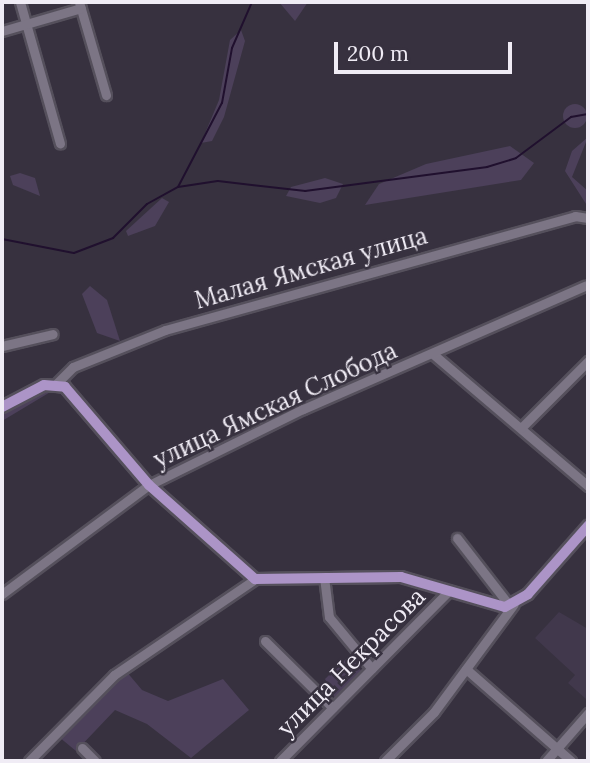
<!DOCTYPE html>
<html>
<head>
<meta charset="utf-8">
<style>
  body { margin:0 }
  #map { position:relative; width:590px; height:763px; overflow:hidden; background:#37313f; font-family:Lora,serif }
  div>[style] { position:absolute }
  .built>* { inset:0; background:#41384c }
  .green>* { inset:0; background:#4c405a }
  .round { border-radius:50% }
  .stream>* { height:2px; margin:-1px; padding:0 1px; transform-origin:1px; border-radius:1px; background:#20102e }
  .roads { filter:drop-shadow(2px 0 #55505c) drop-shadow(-2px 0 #55505c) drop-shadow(0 2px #55505c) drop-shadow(0 -2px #55505c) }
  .minor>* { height:9px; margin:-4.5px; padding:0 4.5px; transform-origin:4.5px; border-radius:4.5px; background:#7c7585 }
  .major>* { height:10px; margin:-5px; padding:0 5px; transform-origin:5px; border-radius:5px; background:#ac94c7 }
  span { translate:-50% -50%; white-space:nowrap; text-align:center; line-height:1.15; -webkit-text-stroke:5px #37313f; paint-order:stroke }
  .street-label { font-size:24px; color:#f0ecf5 }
  .frame { position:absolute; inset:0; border:4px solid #f0ecf5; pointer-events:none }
  .scale { position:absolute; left:334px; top:42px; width:178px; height:32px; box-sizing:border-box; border:4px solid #f0ecf5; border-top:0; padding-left:9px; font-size:21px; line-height:24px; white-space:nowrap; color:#f0ecf5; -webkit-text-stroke:5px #37313f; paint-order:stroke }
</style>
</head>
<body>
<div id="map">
  <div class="built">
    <i style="clip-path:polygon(559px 612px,588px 629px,586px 699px,568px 683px,575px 675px,535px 638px)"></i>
  </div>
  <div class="green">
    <i style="clip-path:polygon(279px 2px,308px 2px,295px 21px)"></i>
    <i style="clip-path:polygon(241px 30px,245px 41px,224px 117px,212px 141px,201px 143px,219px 100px,230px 40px)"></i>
    <i class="round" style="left:563px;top:104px;width:24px;height:24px"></i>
    <i style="clip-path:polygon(588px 137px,572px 177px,588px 191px,588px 207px,565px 171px,572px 151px)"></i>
    <i style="clip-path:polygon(510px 146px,534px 163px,521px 180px,365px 205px,379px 184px,426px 164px)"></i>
    <i style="clip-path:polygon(20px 173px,35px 178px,40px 196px,13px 185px,10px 176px)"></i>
    <i style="clip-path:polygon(325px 178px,343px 184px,336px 198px,320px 203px,286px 196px,291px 187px)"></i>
    <i style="clip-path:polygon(162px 198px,169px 202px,155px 226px,128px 236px,126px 231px)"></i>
    <i style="clip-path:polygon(90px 286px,107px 300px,120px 341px,97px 333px,82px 294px)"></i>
    <i style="clip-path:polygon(50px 388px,65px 393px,140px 486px,61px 394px,52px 391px,2px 421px,2px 413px)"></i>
    <i style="clip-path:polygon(350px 655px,362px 672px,335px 698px,325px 679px)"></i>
    <i style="clip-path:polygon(126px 671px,142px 690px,168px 701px,223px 679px,249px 710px,191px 758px,147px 724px,115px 710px,76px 751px,59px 737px)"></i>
  </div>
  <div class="stream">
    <i style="left:178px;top:187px;width:40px;rotate:-8.5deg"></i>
    <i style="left:218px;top:181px;width:88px;rotate:6.6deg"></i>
    <i style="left:305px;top:191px;width:184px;rotate:-7.5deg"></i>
    <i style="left:487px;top:167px;width:30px;rotate:-17deg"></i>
    <i style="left:516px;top:158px;width:69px;rotate:-36.7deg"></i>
    <i style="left:571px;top:117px;width:17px;rotate:-10deg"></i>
    <i style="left:2px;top:239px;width:73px;rotate:11deg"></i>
    <i style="left:74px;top:253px;width:42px;rotate:-21deg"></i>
    <i style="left:113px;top:238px;width:48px;rotate:-45deg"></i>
    <i style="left:147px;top:204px;width:35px;rotate:-29deg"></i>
    <i style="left:178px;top:187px;width:95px;rotate:-62.4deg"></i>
    <i style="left:222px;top:103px;width:56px;rotate:-79.7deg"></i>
    <i style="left:232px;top:48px;width:50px;rotate:-66.5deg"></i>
  </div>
  <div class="roads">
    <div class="minor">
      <i style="left:20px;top:2px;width:147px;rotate:74.2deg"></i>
      <i style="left:79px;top:2px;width:97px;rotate:73.8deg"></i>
      <i style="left:2px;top:31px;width:82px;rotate:-16.2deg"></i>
      <i style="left:2px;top:346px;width:52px;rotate:-13.2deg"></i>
      <i style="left:433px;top:354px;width:204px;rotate:40.4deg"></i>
      <i style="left:56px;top:384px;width:24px;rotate:-45deg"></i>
      <i style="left:73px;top:367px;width:99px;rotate:-21.9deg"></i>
      <i style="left:165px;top:330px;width:426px;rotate:-15.5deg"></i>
      <i style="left:575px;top:216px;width:13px;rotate:9deg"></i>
      <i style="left:521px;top:428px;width:95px;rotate:-45deg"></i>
      <i style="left:457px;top:538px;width:86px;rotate:52.1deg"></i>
      <i style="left:324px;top:577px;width:40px;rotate:82.9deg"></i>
      <i style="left:329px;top:617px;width:67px;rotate:50.4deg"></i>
      <i style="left:2px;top:594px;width:183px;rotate:-36.6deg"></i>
      <i style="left:149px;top:485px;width:172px;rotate:-26.3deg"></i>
      <i style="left:303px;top:409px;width:308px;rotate:-23.6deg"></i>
      <i style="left:265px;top:641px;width:95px;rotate:44.6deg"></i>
      <i style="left:466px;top:669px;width:140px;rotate:41.2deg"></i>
      <i style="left:82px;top:748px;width:18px;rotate:45deg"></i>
      <i style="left:29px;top:761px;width:121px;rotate:-45.3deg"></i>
      <i style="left:114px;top:675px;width:171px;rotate:-34.2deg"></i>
      <i style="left:280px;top:761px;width:240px;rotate:-45.2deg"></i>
      <i style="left:385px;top:761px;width:69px;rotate:-45deg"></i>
      <i style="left:434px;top:712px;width:134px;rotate:-53.5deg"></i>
      <i style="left:546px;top:761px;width:64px;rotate:-48.8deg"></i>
    </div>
    <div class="major">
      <i style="left:2px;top:407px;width:47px;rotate:-27.6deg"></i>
      <i style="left:44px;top:385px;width:21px;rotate:5deg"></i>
      <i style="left:65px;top:387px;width:129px;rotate:49.4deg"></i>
      <i style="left:149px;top:485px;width:142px;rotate:41.6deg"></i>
      <i style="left:255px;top:579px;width:146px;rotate:-0.8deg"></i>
      <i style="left:401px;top:577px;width:108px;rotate:16.1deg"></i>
      <i style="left:505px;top:607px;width:26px;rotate:-29deg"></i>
      <i style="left:528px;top:594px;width:91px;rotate:-48.6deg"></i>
    </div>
  </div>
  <div class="street-label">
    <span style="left:311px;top:268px;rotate:-16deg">Малая Ямская улица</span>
    <span style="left:275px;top:405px;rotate:-25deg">улица Ямская Слобода</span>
    <span style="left:351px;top:662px;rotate:-45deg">улица Некрасова</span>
  </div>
  <div class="frame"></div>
  <div class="scale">200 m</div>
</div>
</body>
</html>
